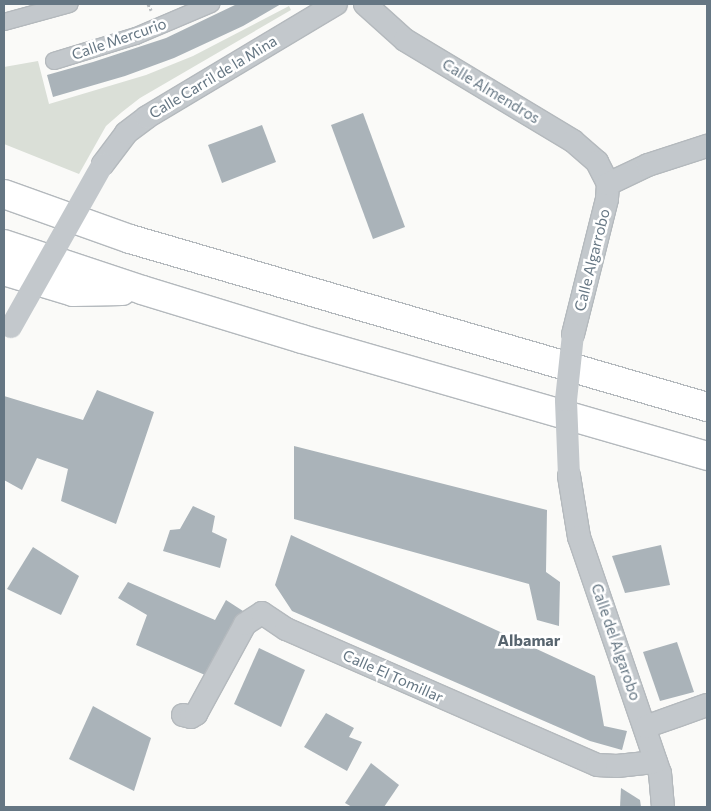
<!DOCTYPE html>
<html>
<head>
<meta charset="utf-8">
<style>
  body { margin:0 }
  #map { position:relative; width:711px; height:811px; overflow:hidden; background:#fafaf8; font-family:Commissioner,sans-serif }
  div>[style] { position:absolute }
  .green>* { inset:0; background:#dadfd7 }
  .building>* { inset:0; background:#aab3b9 }
  .path>* { height:3px; margin-top:-1.5px; transform-origin:0; background:repeating-linear-gradient(90deg,#bbbfc2 0 2.5px,transparent 0 5px) }
  .roads { filter:drop-shadow(1px 0 #b4b9bd) drop-shadow(-1px 0 #b4b9bd) drop-shadow(0 1px #b4b9bd) drop-shadow(0 -1px #b4b9bd) }
  .pedestrian>* { height:16px; margin:-8px; padding:0 8px; transform-origin:8px; border-radius:8px; background:#c3c8cc }
  .minor>* { height:22px; margin:-11px; padding:0 11px; transform-origin:11px; border-radius:11px; background:#c3c8cc }
  .motorway>* { height:28px; margin:-14px; padding:0 14px; transform-origin:14px; border-radius:14px; background:#fff }
  .minor-bridge>* { height:22px; margin:-11px; padding:0 11px; transform-origin:11px; border-radius:11px; background:#c3c8cc }
  span { translate:-50% -50%; white-space:nowrap; text-align:center; line-height:1.15; -webkit-text-stroke:5px #fff; paint-order:stroke }
  .street-label { font-size:15px; color:#657683 }
  .neighbourhood-label { font-size:16px; color:#57646e; font-weight:700 }
  .frame { position:absolute; inset:0; border:5px solid #657683; pointer-events:none }
</style>
</head>
<body>
<div id="map">
  <div class="green">
    <i style="clip-path:polygon(289px 6px,291px 10px,140px 98px,122px 112px,106px 126px,79px 174px,4px 144px,4px 67px,38px 61px,49px 104px,146px 75px,193px 56px)"></i>
  </div>
  <div class="building">
    <i style="clip-path:polygon(237px 4px,281px 4px,243px 26px,174px 58px,125px 76px,53px 97px,47px 75px,93px 62px,166px 38px)"></i>
    <i style="clip-path:polygon(363px 113px,405px 227px,373px 239px,331px 125px)"></i>
    <i style="clip-path:polygon(262px 125px,276px 162px,222px 183px,208px 145px)"></i>
    <i style="clip-path:polygon(97px 390px,154px 412px,116px 524px,61px 501px,68px 469px,37px 458px,22px 490px,4px 480px,4px 396px,83px 420px)"></i>
    <i style="clip-path:polygon(294px 446px,547px 510px,546px 572px,560px 582px,559px 626px,537px 620px,529px 584px,294px 519px)"></i>
    <i style="clip-path:polygon(193px 506px,215px 516px,212px 532px,227px 539px,220px 568px,163px 551px,170px 530px,180px 529px)"></i>
    <i style="clip-path:polygon(291px 535px,595px 676px,604px 726px,627px 731px,622px 750px,590px 741px,292px 611px,275px 585px)"></i>
    <i style="clip-path:polygon(661px 545px,670px 585px,625px 593px,612px 556px)"></i>
    <i style="clip-path:polygon(33px 547px,79px 576px,61px 615px,7px 589px)"></i>
    <i style="clip-path:polygon(128px 582px,215px 620px,226px 600px,243px 611px,205px 675px,136px 645px,147px 615px,118px 598px)"></i>
    <i style="clip-path:polygon(677px 642px,694px 692px,660px 701px,643px 652px)"></i>
    <i style="clip-path:polygon(259px 648px,305px 670px,281px 727px,234px 704px)"></i>
    <i style="clip-path:polygon(93px 706px,151px 738px,134px 791px,69px 759px)"></i>
    <i style="clip-path:polygon(326px 713px,354px 728px,349px 737px,362px 742px,347px 771px,304px 747px)"></i>
    <i style="clip-path:polygon(371px 763px,399px 785px,384px 807px,352px 807px,345px 803px)"></i>
    <i style="clip-path:polygon(621px 788px,640px 800px,641px 807px,620px 807px)"></i>
  </div>
  <div class="path">
    <i style="left:148px;top:4px;width:7px;rotate:63deg"></i>
  </div>
  <div class="roads">
    <div class="pedestrian">
      <i style="left:4px;top:22px;width:68px;rotate:-15.3deg"></i>
      <i style="left:54px;top:61px;width:86px;rotate:-17deg"></i>
      <i style="left:136px;top:36px;width:82px;rotate:-23.1deg"></i>
    </div>
    <div class="minor">
      <i style="left:365px;top:4px;width:54px;rotate:42deg"></i>
      <i style="left:405px;top:40px;width:196px;rotate:31deg"></i>
      <i style="left:573px;top:141px;width:32px;rotate:41deg"></i>
      <i style="left:597px;top:162px;width:25px;rotate:63deg"></i>
      <i style="left:608px;top:184px;width:15px;rotate:94deg"></i>
      <i style="left:607px;top:199px;width:139px;rotate:104.1deg"></i>
      <i style="left:103px;top:164px;width:39px;rotate:-53deg"></i>
      <i style="left:126px;top:133px;width:26px;rotate:-37deg"></i>
      <i style="left:147px;top:117px;width:220px;rotate:-30.9deg"></i>
      <i style="left:608px;top:184px;width:44px;rotate:-25.4deg"></i>
      <i style="left:648px;top:165px;width:62px;rotate:-17.9deg"></i>
      <i style="left:569px;top:476px;width:62px;rotate:80.7deg"></i>
      <i style="left:579px;top:537px;width:250px;rotate:71.1deg"></i>
      <i style="left:660px;top:773px;width:34px;rotate:85deg"></i>
      <i style="left:183px;top:715px;width:8px;rotate:14deg"></i>
      <i style="left:191px;top:717px;width:6px;rotate:-31deg"></i>
      <i style="left:196px;top:714px;width:102px;rotate:-61.4deg"></i>
      <i style="left:245px;top:624px;width:20px;rotate:-33deg"></i>
      <i style="left:262px;top:613px;width:29px;rotate:34deg"></i>
      <i style="left:286px;top:629px;width:339px;rotate:23.6deg"></i>
      <i style="left:597px;top:765px;width:20px;rotate:3deg"></i>
      <i style="left:617px;top:766px;width:39px;rotate:-6deg"></i>
      <i style="left:645px;top:727px;width:66px;rotate:-19.5deg"></i>
    </div>
    <div class="motorway">
      <i style="left:4px;top:194px;width:134px;rotate:19.7deg"></i>
      <i style="left:130px;top:239px;width:601px;rotate:16.23deg"></i>
      <i style="left:4px;top:244px;width:145px;rotate:18.4deg"></i>
      <i style="left:142px;top:290px;width:167px;rotate:17deg"></i>
      <i style="left:302px;top:339px;width:422px;rotate:16.1deg"></i>
      <i style="left:4px;top:271px;width:72px;rotate:16.9deg"></i>
      <i style="left:73px;top:292px;width:49px;rotate:-1.2deg"></i>
    </div>
  </div>
  <div class="minor-bridge">
    <i style="left:11px;top:327px;width:187px;rotate:-60.6deg"></i>
    <i style="left:569px;top:476px;width:76px;rotate:-92.3deg"></i>
    <i style="left:566px;top:400px;width:66px;rotate:-83.9deg"></i>
  </div>
  <div class="street-label">
    <span style="left:119px;top:39px;rotate:-19deg">Calle Mercurio</span>
    <span style="left:213px;top:77px;rotate:-31deg">Calle Carril de la Mina</span>
    <span style="left:491px;top:91px;rotate:31deg">Calle Almendros</span>
    <span style="left:592px;top:260px;rotate:-76deg">Calle Algarrobo</span>
    <span style="left:616px;top:642px;rotate:71deg">Calle del Algarobo</span>
    <span style="left:393px;top:676px;rotate:24deg">Calle El Tomillar</span>
  </div>
  <div class="neighbourhood-label">
    <span style="left:529px;top:640px">Albamar</span>
  </div>
  <div class="frame"></div>
</div>
</body>
</html>
